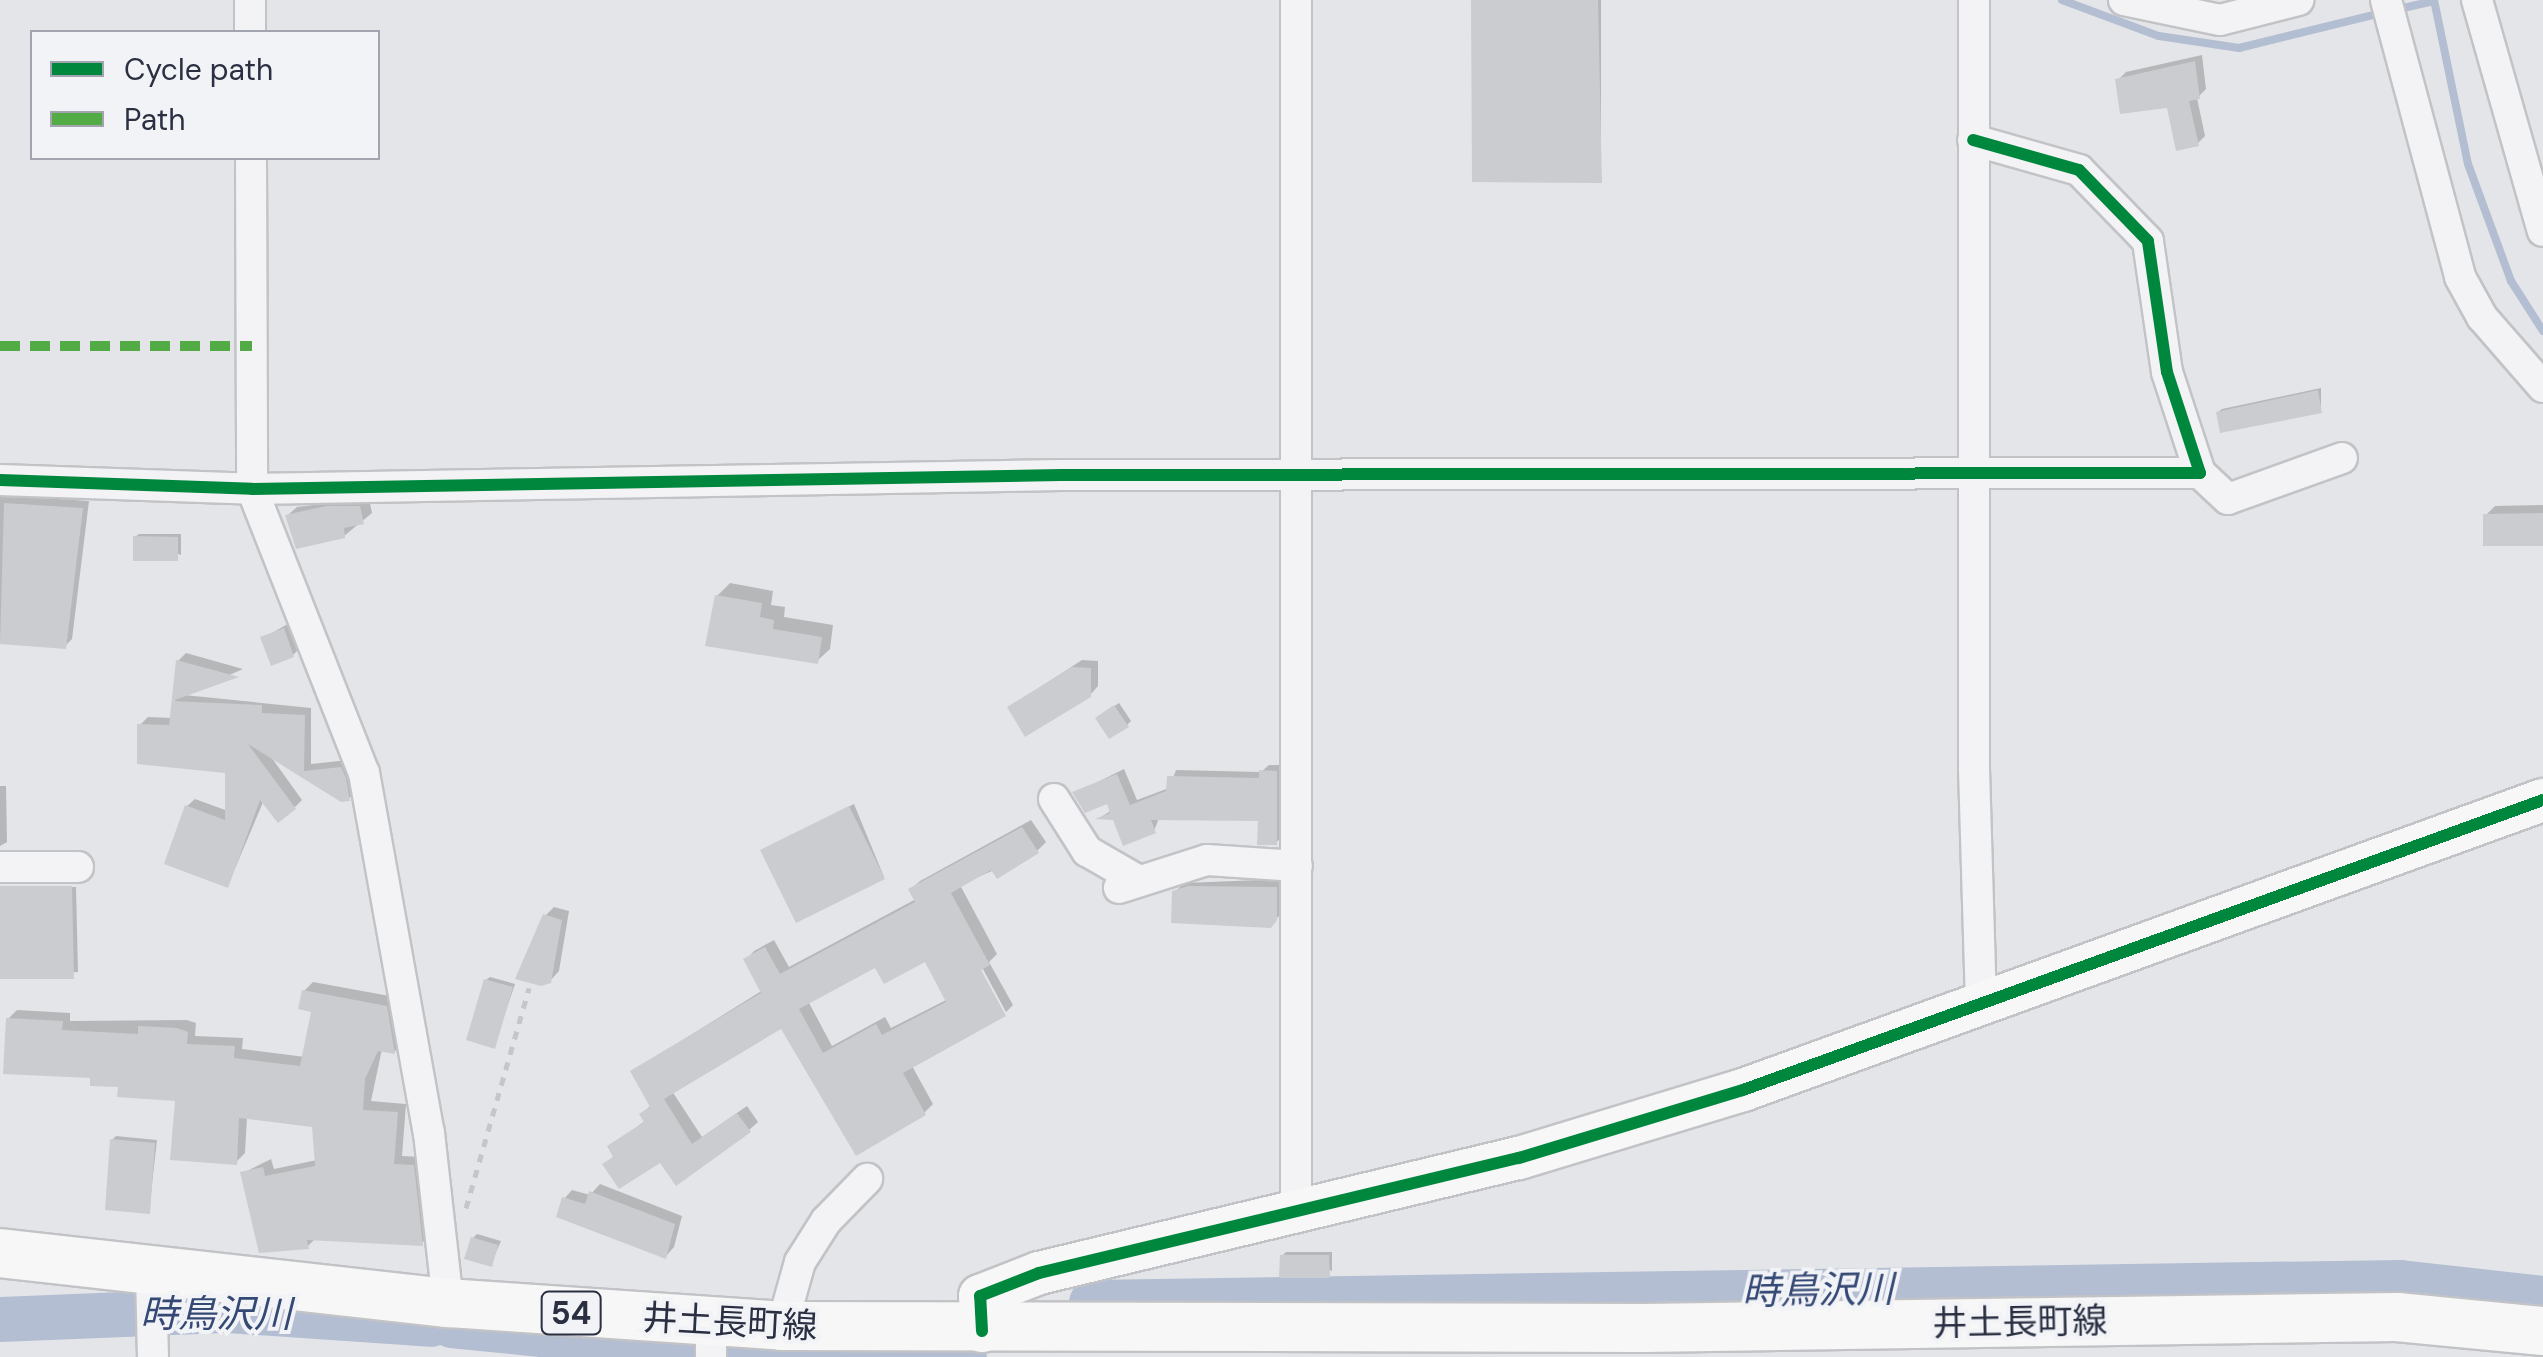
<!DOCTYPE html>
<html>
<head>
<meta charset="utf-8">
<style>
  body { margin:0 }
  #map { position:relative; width:2543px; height:1357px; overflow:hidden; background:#e4e5e8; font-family:"DM Sans","Noto Sans JP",sans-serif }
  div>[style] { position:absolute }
  .shadow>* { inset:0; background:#0003 }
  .stream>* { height:8px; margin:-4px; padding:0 4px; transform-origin:4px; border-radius:4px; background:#b3bed2 }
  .river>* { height:45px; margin:-22.5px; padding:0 22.5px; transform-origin:22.5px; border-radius:22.5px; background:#b3bed2 }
  .building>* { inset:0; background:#cacccf }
  .path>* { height:5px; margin-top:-2.5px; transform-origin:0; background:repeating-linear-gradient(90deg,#c5c6ca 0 8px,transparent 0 16px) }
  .roads { filter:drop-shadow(2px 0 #c2c3c6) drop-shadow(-2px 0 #c2c3c6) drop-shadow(0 2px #c2c3c6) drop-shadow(0 -2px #c2c3c6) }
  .street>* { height:30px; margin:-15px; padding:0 15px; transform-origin:15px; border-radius:15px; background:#f3f3f5 }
  .secondary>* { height:42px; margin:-21px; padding:0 21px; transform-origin:21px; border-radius:21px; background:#f7f7f7 }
  .primary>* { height:48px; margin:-24px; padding:0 24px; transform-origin:24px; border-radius:24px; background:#f7f7f7 }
  .quiet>* { height:10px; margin-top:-5px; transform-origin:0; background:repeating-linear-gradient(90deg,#53ab46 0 20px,transparent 0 30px) }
  .cycleway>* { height:12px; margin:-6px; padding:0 6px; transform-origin:6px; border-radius:6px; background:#00873e }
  span { translate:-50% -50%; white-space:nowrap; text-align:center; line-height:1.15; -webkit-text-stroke:8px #f2f3f7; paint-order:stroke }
  .shield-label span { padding:2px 8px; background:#f2f3f7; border:2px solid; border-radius:8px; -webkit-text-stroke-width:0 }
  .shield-label { font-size:32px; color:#2a3042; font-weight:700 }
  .street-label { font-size:35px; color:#2a3042 }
  .water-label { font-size:38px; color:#354975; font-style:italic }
  .legend { position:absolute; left:30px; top:30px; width:350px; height:130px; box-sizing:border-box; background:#f2f3f7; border:2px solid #a2a5af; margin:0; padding:12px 18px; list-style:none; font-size:30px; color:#2a3042 }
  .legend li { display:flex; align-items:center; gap:20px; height:50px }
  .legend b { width:50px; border:2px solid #a2a5af }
</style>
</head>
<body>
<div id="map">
  <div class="shadow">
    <i style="clip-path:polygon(1474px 0,1601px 0,1601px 181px)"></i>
    <i style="clip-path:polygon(2202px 55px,2206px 89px,2197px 98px,2205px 136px,2198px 143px,2169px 105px,2118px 80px,2126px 72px)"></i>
    <i style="clip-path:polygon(2321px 388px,2321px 410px,2218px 412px,2222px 409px)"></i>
    <i style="clip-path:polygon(0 495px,89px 501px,72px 639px,65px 646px,0 643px)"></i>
    <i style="clip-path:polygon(369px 498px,372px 513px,344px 536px,288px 515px,297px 507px)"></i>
    <i style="clip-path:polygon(2543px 505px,2543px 543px,2486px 515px,2495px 506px)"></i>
    <i style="clip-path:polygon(139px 534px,181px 534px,181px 555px,135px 537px)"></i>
    <i style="clip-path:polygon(730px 583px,773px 591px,771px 605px,785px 607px,784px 617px,833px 625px,830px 649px,817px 661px,717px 596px)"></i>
    <i style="clip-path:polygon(293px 621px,302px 646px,293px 655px,263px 638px)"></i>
    <i style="clip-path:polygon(186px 653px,243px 669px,184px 695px,311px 708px,311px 764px,349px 760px,357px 791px,349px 798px,269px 754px,302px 800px,295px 807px,264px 800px,228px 885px,187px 806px,195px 799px,228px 811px,228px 771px,140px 725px,148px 717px,173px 718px,178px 661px)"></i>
    <i style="clip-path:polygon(1082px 660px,1098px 661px,1098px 686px,1090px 695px,1010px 707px)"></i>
    <i style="clip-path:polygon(1119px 703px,1131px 721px,1127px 725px,1102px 714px)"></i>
    <i style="clip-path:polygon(1269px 765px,1283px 765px,1282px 836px,1276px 843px,1260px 818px,1159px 818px,1154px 831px,1101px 817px,1112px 810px,1108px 801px,1075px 793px,1124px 769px,1137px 800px,1169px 788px,1176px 770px,1261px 772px)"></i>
    <i style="clip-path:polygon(0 786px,6px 786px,7px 842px,0 846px)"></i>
    <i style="clip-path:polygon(854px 804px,884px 877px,767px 847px)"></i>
    <i style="clip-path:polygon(evenodd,1031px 820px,1046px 842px,1037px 851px,960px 885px,997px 954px,989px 962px,1013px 1005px,1006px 1012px,977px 958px,912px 1066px,933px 1104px,924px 1113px,857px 1153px,782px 1025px,672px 1091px,702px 1137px,747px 1106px,758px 1122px,749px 1130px,661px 1159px,606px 1164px,615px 1155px,610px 1147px,646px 1120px,642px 1114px,651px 1105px,633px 1071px,763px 990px,746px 960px,754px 951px,774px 940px,789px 967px,916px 899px,911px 889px,920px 881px,1031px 820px,926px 959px,948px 999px,891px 1028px,885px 1017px,832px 1046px,808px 1001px,876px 965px,926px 959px)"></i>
    <i style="clip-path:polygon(1285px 879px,1285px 909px,1270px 926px,1175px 892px,1184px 883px)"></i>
    <i style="clip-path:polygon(76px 887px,78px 972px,0 977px,0 888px)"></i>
    <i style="clip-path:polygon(554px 907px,569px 911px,559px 971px,550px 981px,545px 916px)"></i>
    <i style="clip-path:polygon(490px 977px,515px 984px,494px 1046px,486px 980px)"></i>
    <i style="clip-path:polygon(313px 982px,395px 997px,403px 1043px,394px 1052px,382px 1049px,371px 1101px,406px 1104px,402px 1156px,422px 1157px,431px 1234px,422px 1243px,316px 1238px,308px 1246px,243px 1173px,271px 1159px,274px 1169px,317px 1160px,314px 1125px,247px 1117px,245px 1153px,236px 1162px,178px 1098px,93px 1076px,8px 1019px,17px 1010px,70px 1013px,70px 1021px,187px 1020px,196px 1023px,195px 1036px,243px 1038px,242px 1049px,305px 1057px,314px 1010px,304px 991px)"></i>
    <i style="clip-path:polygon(116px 1136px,157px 1140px,149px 1211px,112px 1140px)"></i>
    <i style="clip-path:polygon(600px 1184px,682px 1216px,674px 1247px,666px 1256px,564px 1199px,572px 1190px,590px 1195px)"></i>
    <i style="clip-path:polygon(477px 1234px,501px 1241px,491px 1264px,473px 1238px)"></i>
    <i style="clip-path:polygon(1286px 1252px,1332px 1252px,1332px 1271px,1282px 1256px)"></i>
  </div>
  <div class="stream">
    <i style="left:2062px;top:0;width:103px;rotate:20.4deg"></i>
    <i style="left:2159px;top:36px;width:81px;rotate:8.5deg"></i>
    <i style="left:2239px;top:48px;width:146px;rotate:-13.8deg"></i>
    <i style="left:2434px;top:0;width:167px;rotate:78.3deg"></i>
    <i style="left:2468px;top:164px;width:125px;rotate:69.8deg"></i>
    <i style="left:2511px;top:281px;width:59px;rotate:57.4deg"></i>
    <i style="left:2394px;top:10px;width:41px;rotate:-12.7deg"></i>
  </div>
  <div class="river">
    <i style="left:1091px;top:1302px;width:1309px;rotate:-0.88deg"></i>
    <i style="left:2400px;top:1282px;width:144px;rotate:6.4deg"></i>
    <i style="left:0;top:1319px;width:228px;rotate:-2.3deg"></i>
    <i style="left:228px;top:1310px;width:203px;rotate:3.9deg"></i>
    <i style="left:451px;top:1325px;width:247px;rotate:5.8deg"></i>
    <i style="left:724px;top:1351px;width:240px;rotate:1.4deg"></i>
  </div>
  <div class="building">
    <i style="clip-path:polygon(1471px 0,1598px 0,1602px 183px,1472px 182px)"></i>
    <i style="clip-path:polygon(2195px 61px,2200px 99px,2189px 101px,2199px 146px,2176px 151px,2167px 108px,2120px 114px,2115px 79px)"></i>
    <i style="clip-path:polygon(2318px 390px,2322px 413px,2220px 433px,2216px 412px)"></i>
    <i style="clip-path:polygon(4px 503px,83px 508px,66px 649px,0 644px)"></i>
    <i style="clip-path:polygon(326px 506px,360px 506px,364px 524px,344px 528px,345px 538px,296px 549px,285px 515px)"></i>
    <i style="clip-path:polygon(2543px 513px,2543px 546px,2483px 546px,2483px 514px)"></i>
    <i style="clip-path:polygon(133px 536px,178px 537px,178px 561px,133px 561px)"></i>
    <i style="clip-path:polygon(715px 595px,762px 603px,760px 617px,774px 620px,773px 629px,822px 637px,818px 664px,705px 646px)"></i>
    <i style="clip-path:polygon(284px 628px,294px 657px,271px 666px,260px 637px)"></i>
    <i style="clip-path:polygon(176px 660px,239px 677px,172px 701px,262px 705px,262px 713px,305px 715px,304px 771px,341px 767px,346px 778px,350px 801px,341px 802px,248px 744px,296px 809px,278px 823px,260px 800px,228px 888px,164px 864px,185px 805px,225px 820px,225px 773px,137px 764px,137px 724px,169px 725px)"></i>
    <i style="clip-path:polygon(1072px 667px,1091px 668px,1091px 697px,1025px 737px,1007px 707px)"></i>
    <i style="clip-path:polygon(1114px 705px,1129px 727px,1109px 739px,1095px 718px)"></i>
    <i style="clip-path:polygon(1259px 770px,1277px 771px,1277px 845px,1257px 845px,1258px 821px,1151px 820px,1156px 833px,1123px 846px,1113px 820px,1095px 819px,1110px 813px,1107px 804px,1085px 813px,1072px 792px,1117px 774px,1130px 805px,1166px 791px,1167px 776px,1259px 778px)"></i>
    <i style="clip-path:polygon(849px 806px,885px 879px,796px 923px,760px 850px)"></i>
    <i style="clip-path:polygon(evenodd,1022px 827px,1039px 853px,997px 879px,991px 870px,951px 893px,990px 965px,981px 970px,1006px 1016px,903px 1073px,926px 1115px,856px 1156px,781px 1029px,664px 1099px,692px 1144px,737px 1113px,751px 1132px,676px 1186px,660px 1163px,619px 1189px,602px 1164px,613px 1157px,607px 1146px,644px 1122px,639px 1114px,650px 1107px,630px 1071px,761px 993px,743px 959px,765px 947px,780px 974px,915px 902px,908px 889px,1022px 827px,925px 962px,946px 1002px,882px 1035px,876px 1024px,823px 1053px,799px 1009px,875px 968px,884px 984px,925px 962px)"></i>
    <i style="clip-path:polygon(0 886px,72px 886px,74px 979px,0 979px)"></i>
    <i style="clip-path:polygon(1188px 886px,1277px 887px,1277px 920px,1271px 928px,1171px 923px,1172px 891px)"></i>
    <i style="clip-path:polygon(543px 914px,562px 920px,551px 983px,541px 986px,515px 979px)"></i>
    <i style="clip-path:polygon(484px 979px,513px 987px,495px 1049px,466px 1040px)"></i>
    <i style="clip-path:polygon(302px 990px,387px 1006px,395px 1054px,378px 1051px,365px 1079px,363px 1110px,398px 1112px,394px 1164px,414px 1165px,423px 1246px,307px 1240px,309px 1249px,259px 1253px,240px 1172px,263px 1167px,265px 1176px,315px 1166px,312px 1127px,239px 1118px,237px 1165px,170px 1160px,175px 1101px,117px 1097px,118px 1087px,90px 1086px,90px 1078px,3px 1074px,6px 1018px,63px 1021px,62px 1030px,138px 1034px,138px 1026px,177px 1028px,188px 1032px,187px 1044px,235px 1046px,234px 1058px,300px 1066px,311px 1012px,298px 1009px)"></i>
    <i style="clip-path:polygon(110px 1139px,155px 1143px,150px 1214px,105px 1210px)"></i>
    <i style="clip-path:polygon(589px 1191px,675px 1224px,666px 1259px,556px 1217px,562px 1197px,585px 1204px)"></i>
    <i style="clip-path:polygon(471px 1237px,498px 1245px,492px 1267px,464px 1259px)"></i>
    <i style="clip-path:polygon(1280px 1255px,1329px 1255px,1330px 1278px,1279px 1278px)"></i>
  </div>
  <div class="path">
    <i style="left:466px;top:1208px;width:229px;rotate:-74deg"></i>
  </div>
  <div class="roads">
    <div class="street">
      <i style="left:250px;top:0;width:32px;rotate:90deg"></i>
      <i style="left:1296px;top:0;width:1215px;rotate:90deg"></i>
      <i style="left:1974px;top:0;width:769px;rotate:90deg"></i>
      <i style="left:1974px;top:769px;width:237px;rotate:88.3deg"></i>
      <i style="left:2124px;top:0;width:98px;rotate:11.8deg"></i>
      <i style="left:2220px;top:20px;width:81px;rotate:-14.4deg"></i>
      <i style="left:2386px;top:0;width:287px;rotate:75deg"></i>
      <i style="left:2460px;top:277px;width:46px;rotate:61.2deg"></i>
      <i style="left:2482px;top:317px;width:93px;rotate:48.9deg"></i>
      <i style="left:2477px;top:0;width:240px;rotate:74.1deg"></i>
      <i style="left:251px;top:158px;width:331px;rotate:89.8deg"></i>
      <i style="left:252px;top:489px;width:305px;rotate:68.5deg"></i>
      <i style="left:364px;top:773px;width:366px;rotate:79.8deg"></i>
      <i style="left:429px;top:1133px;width:171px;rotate:83.6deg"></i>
      <i style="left:2200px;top:473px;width:38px;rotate:43deg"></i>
      <i style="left:2228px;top:499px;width:121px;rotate:-19.8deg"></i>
      <i style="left:0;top:480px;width:252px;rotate:2deg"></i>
      <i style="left:252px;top:489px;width:809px;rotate:-0.99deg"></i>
      <i style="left:1061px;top:475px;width:1139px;rotate:-0.1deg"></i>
      <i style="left:2200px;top:473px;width:106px;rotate:-108.1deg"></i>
      <i style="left:2167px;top:372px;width:132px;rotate:-98.3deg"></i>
      <i style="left:2148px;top:241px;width:99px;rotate:-134.2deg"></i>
      <i style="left:2079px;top:170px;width:110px;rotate:-164.2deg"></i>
      <i style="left:1054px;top:799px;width:62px;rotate:57.6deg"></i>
      <i style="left:1087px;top:851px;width:60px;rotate:30deg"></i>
      <i style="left:0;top:867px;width:78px"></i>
      <i style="left:1119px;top:888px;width:92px;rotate:-17.7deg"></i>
      <i style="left:1207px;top:860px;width:90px;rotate:3.8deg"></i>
      <i style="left:151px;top:1271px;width:86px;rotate:88.7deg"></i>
      <i style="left:711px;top:1323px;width:34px;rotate:90deg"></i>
      <i style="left:782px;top:1326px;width:66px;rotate:-74.3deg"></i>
      <i style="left:800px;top:1262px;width:49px;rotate:-57.6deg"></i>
      <i style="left:826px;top:1221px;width:59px;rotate:-45.7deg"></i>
    </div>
    <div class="secondary">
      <i style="left:982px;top:1331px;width:35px;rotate:-93deg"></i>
      <i style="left:980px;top:1296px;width:63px;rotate:-21.3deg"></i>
      <i style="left:1039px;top:1273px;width:494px;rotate:-13.5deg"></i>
      <i style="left:1519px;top:1158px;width:234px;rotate:-16.9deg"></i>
      <i style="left:1743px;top:1090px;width:851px;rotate:-19.93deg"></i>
    </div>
    <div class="primary">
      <i style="left:0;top:1253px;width:451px;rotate:6.4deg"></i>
      <i style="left:448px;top:1303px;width:335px;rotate:3.9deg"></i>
      <i style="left:782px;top:1326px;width:862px;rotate:0.13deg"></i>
      <i style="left:1644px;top:1328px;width:753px;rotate:-0.84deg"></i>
      <i style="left:2397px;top:1317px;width:147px;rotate:5.5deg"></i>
    </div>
  </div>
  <div class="quiet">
    <i style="left:0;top:346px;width:252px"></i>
  </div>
  <div class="cycleway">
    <i style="left:0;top:480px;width:252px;rotate:2deg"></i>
    <i style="left:252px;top:489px;width:809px;rotate:-0.99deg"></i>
    <i style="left:1061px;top:475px;width:1139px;rotate:-0.1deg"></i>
    <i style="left:2200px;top:473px;width:106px;rotate:-108.1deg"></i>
    <i style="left:2167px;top:372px;width:132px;rotate:-98.3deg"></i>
    <i style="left:2148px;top:241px;width:99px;rotate:-134.2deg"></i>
    <i style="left:2079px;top:170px;width:110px;rotate:-164.2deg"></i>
    <i style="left:982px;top:1331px;width:35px;rotate:-93deg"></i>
    <i style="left:980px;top:1296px;width:63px;rotate:-21.3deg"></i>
    <i style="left:1039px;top:1273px;width:494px;rotate:-13.5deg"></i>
    <i style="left:1519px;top:1158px;width:234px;rotate:-16.9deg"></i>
    <i style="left:1743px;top:1090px;width:851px;rotate:-19.93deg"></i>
  </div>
  <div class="shield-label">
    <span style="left:571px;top:1313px">54</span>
  </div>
  <div class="street-label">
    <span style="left:730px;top:1322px;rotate:3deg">井土長町線</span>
    <span style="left:2020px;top:1322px;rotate:-1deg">井土長町線</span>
  </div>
  <div class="water-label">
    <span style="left:1818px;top:1291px;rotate:-1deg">時鳥沢川</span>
    <span style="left:216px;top:1315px">時鳥沢川</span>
  </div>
  <ul class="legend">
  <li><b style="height:12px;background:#00873e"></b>Cycle path</li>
  <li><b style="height:12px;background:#53ab46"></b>Path</li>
  </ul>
</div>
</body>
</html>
